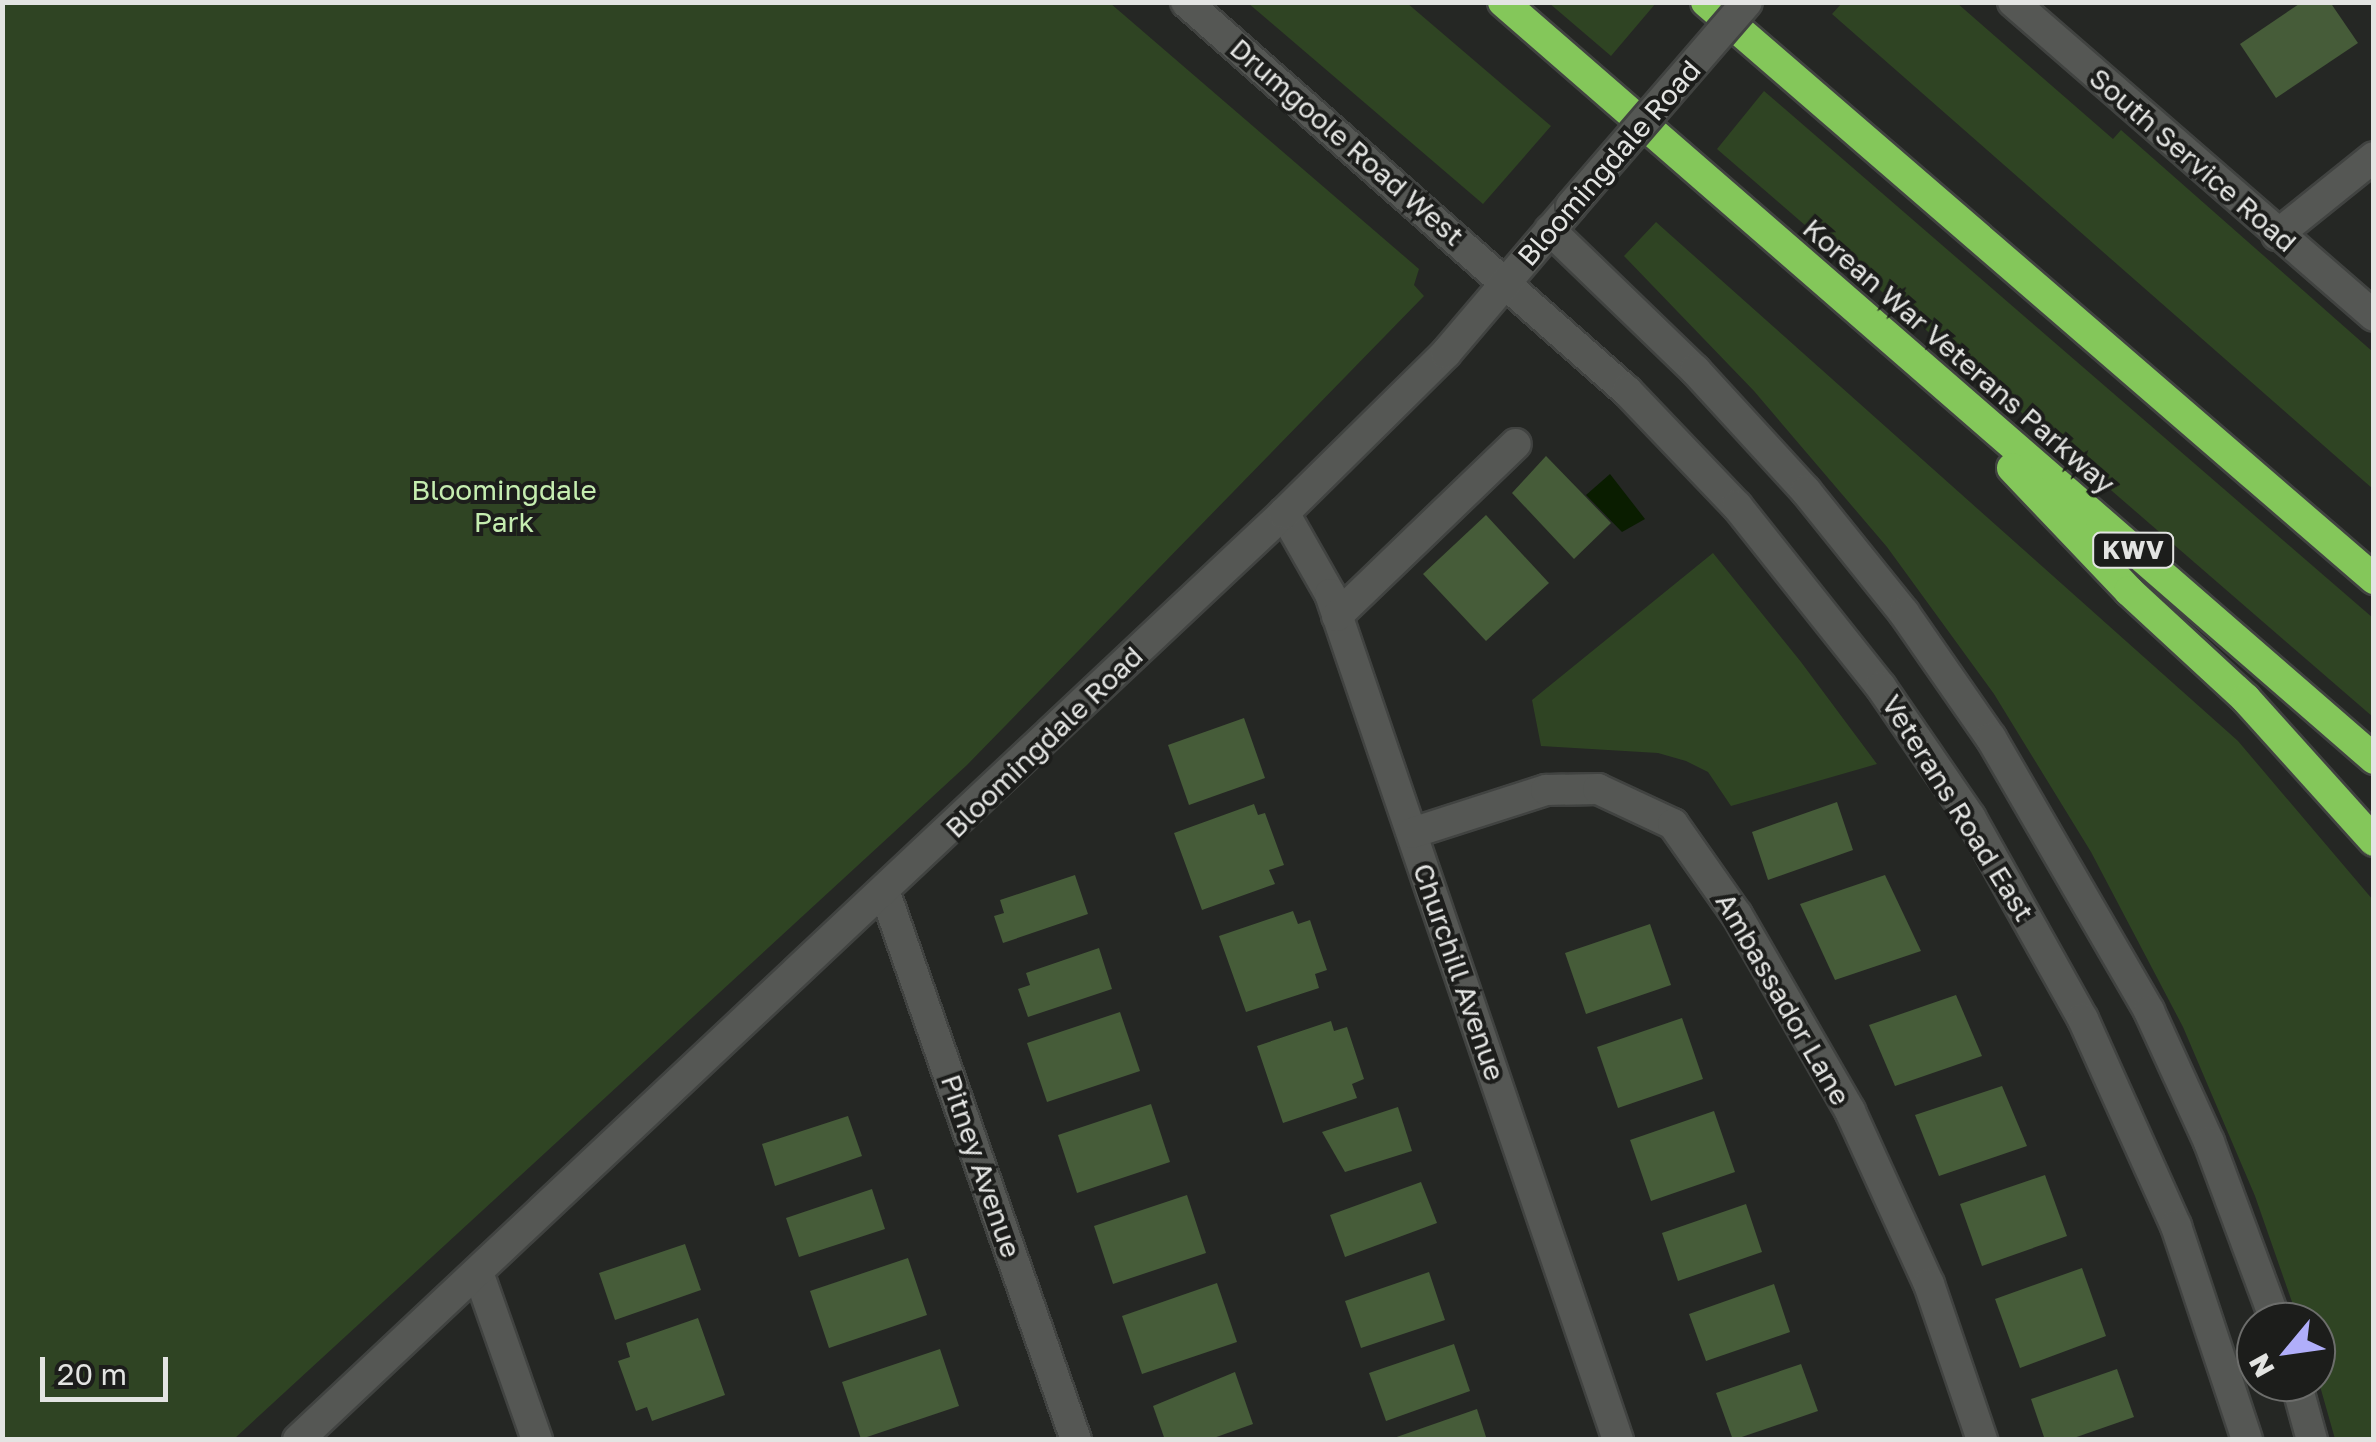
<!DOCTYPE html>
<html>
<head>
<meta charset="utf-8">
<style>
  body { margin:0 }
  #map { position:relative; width:2376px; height:1442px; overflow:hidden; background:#252724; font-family:"Golos Text",sans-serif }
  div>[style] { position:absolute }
  .green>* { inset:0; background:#2f4423 }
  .water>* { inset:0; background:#0a1d00 }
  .building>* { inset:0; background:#465c39 }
  .roads { filter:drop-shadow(2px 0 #414341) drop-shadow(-2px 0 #414341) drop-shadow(0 2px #414341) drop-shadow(0 -2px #414341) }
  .minor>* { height:30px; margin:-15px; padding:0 15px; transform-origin:15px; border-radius:15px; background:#555754 }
  .highway>* { height:30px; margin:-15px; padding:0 15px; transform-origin:15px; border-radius:15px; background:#84c75a }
  .bridges { filter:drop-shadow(2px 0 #414341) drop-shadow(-2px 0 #414341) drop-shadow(0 2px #414341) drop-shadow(0 -2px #414341) }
  .minor-bridge>* { height:30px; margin:-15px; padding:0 15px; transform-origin:15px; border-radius:15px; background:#555754 }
  span { translate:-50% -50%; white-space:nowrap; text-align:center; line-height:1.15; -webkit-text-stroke:8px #1c1d1b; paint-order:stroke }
  .shield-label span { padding:2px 8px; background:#1c1d1b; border:2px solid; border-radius:8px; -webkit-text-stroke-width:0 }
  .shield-label { font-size:25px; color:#e3e4e2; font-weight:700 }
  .street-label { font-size:28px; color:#e3e4e2 }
  .park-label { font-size:28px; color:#c5edb0 }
  .frame { position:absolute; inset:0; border:5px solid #e3e4e2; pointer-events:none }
  .north { position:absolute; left:2236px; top:1302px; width:100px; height:100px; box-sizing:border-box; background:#1c1d1b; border:2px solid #6c6d6b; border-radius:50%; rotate:241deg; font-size:28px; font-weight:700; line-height:40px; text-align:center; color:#e3e4e2 }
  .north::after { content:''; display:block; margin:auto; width:35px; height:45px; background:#b0aefa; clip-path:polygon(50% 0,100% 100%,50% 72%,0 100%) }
  .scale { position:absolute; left:40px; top:1357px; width:128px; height:45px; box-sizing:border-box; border:5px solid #e3e4e2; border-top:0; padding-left:12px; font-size:30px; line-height:35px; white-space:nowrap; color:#e3e4e2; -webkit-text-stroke:8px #1c1d1b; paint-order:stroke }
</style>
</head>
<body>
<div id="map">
  <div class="green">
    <i style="clip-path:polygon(3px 2px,1110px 3px,1419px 269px,1414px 285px,1424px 296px,967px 765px,234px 1439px,3px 1439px)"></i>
    <i style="clip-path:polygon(1248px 3px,1407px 3px,1551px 126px,1483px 204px)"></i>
    <i style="clip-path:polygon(1549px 3px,1656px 3px,1611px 56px)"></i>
    <i style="clip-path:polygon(1842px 3px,1957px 3px,2113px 139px,2121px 130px,2373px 352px,2373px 489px,1832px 14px)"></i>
    <i style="clip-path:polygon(1764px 91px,2373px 618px,2373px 717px,1717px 149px)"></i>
    <i style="clip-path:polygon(1656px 222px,2238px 741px,2373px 900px,2373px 1439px,2335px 1439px,2316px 1372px,2316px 1322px,2299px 1322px,2255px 1196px,2183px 1027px,2091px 852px,1994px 694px,1887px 547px,1754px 391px,1624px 256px)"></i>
    <i style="clip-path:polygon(1713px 553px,1801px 662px,1877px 764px,1731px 806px,1708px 772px,1686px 761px,1658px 753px,1541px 746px,1532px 700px)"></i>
  </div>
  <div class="water">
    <i style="clip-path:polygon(1610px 474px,1645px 519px,1622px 532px,1586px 495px)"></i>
  </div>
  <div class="building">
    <i style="clip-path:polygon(2302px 2px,2330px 2px,2358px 43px,2276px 98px,2240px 44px)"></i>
    <i style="clip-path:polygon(1546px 456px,1611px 523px,1574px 559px,1512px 493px)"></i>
    <i style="clip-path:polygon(1486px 515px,1549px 583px,1486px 641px,1423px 574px)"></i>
    <i style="clip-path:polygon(1244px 718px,1265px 778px,1189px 805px,1168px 745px)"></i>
    <i style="clip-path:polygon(1837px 802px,1853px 850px,1768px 880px,1752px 832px)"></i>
    <i style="clip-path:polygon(1254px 804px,1258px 815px,1265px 813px,1284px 865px,1269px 870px,1275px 884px,1202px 910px,1174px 833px)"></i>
    <i style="clip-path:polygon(1075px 875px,1088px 914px,1003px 943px,994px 916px,1004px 913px,1000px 900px)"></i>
    <i style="clip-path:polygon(1885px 875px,1921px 951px,1835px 980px,1800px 904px)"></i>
    <i style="clip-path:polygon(1293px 911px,1298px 924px,1310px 920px,1319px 947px,1327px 970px,1315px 974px,1319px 988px,1246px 1012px,1219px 936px)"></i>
    <i style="clip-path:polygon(1650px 924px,1671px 985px,1586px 1014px,1565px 953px)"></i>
    <i style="clip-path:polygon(1099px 948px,1112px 989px,1028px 1017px,1018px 989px,1030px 985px,1026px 973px)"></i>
    <i style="clip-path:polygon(1956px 995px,1982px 1056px,1895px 1086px,1869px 1025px)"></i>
    <i style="clip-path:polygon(1120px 1012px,1140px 1071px,1047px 1102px,1027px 1043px)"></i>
    <i style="clip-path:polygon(1682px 1018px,1703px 1079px,1618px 1108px,1597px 1047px)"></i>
    <i style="clip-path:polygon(1331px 1021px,1334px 1031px,1347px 1027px,1364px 1079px,1352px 1084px,1357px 1098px,1283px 1123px,1257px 1046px)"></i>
    <i style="clip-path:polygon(2002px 1086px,2027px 1146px,1939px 1176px,1915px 1115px)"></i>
    <i style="clip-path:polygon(1151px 1104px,1170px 1162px,1077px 1193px,1058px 1135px)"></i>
    <i style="clip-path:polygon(1398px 1107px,1412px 1151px,1345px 1172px,1322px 1132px)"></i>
    <i style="clip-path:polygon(1714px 1111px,1735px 1172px,1651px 1201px,1630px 1140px)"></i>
    <i style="clip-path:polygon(848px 1116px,862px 1156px,775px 1186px,762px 1144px)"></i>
    <i style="clip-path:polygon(2045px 1175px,2067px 1236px,1982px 1266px,1960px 1204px)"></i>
    <i style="clip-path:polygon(1421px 1182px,1437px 1223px,1345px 1257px,1330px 1215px)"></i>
    <i style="clip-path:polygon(872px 1189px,885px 1229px,799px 1257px,786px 1218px)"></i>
    <i style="clip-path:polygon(1187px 1195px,1206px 1253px,1113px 1284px,1094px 1226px)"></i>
    <i style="clip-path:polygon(1746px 1204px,1762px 1252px,1678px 1281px,1662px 1233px)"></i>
    <i style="clip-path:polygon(685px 1244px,701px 1290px,615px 1320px,599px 1273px)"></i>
    <i style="clip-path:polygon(908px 1258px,927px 1315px,829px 1348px,810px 1291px)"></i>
    <i style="clip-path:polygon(2082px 1268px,2106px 1336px,2020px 1368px,1995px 1299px)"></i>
    <i style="clip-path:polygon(1429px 1272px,1445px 1320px,1361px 1348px,1345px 1301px)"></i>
    <i style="clip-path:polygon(1217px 1283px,1237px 1342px,1142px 1374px,1122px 1316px)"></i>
    <i style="clip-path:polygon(1774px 1284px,1790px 1332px,1706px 1361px,1689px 1314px)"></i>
    <i style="clip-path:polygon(698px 1318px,725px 1395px,652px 1421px,647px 1407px,636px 1411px,618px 1361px,630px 1357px,626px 1343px)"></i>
    <i style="clip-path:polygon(1454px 1344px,1470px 1391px,1386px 1421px,1369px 1373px)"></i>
    <i style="clip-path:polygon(940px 1349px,959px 1406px,861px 1439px,842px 1382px)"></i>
    <i style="clip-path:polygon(1801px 1364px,1818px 1411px,1733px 1440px,1716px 1393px)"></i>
    <i style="clip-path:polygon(2117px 1369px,2134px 1417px,2068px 1440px,2045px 1440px,2031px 1399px)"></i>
    <i style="clip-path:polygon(1235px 1372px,1253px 1424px,1208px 1440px,1165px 1440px,1153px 1406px)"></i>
    <i style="clip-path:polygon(1477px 1409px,1487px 1440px,1391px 1440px,1391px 1439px)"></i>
  </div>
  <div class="roads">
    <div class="minor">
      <i style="left:1186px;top:2px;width:588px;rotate:41.42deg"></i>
      <i style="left:1627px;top:391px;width:159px;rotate:46.3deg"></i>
      <i style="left:1737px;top:506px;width:231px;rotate:51.5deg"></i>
      <i style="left:1881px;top:687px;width:158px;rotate:55.6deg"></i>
      <i style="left:1970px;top:817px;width:231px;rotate:60.8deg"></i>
      <i style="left:2083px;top:1019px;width:227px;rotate:65.8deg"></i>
      <i style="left:2176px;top:1226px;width:225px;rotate:71.6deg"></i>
      <i style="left:2013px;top:2px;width:478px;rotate:41deg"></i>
      <i style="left:1550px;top:230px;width:202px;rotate:44deg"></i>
      <i style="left:1695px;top:370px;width:164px;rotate:47.5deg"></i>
      <i style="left:1806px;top:491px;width:156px;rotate:51.2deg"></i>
      <i style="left:1904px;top:613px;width:152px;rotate:55.2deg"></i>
      <i style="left:1991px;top:738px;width:315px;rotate:59.9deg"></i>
      <i style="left:2149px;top:1011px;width:144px;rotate:65.4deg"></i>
      <i style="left:2209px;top:1142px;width:192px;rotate:69.6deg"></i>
      <i style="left:2277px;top:235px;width:124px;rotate:-38.8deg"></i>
      <i style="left:1284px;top:513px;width:93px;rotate:60.4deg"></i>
      <i style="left:1330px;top:594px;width:894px;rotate:71.2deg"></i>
      <i style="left:1337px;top:616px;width:248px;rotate:-43.9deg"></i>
      <i style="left:1412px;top:833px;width:141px;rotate:-17.8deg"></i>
      <i style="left:1546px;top:790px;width:52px;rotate:-1.1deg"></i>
      <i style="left:1598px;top:789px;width:83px;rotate:25deg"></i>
      <i style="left:1673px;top:824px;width:111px;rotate:54.9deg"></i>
      <i style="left:1737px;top:915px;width:226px;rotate:60deg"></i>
      <i style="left:1850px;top:1111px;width:190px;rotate:65.5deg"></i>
      <i style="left:1929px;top:1284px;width:165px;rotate:71.2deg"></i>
      <i style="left:885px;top:893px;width:579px;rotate:70.75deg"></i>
      <i style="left:479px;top:1275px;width:175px;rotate:70.6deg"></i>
      <i style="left:2296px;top:1382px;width:60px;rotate:74.6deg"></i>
      <i style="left:298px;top:1440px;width:1353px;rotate:-43.23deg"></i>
      <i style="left:1284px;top:513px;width:228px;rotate:-44.6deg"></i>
      <i style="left:1446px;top:353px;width:193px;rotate:-49.6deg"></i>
    </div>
    <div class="highway">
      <i style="left:1503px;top:2px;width:1154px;rotate:40.99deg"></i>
      <i style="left:1706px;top:2px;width:883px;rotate:40.82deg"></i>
      <i style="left:2012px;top:468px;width:170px;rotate:46.4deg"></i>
      <i style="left:2129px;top:591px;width:159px;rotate:42.7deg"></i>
      <i style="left:2246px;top:699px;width:191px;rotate:48deg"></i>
    </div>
  </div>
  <div class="bridges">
    <div class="minor-bridge">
      <i style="left:1571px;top:206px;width:269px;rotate:-49.2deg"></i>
    </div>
  </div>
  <div class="shield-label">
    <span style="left:2133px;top:550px">KWV</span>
  </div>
  <div class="street-label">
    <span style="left:1347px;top:142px;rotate:41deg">Drumgoole Road West</span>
    <span style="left:2193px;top:160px;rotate:41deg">South Service Road</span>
    <span style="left:1609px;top:163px;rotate:-49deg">Bloomingdale Road</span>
    <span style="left:1959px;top:356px;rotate:41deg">Korean War Veterans Parkway</span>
    <span style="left:1044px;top:742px;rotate:-44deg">Bloomingdale Road</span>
    <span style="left:1958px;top:808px;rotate:58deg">Veterans Road East</span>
    <span style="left:1459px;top:972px;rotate:71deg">Churchill Avenue</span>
    <span style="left:1783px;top:999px;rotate:60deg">Ambassador Lane</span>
    <span style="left:981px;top:1166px;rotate:71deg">Pitney Avenue</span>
  </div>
  <div class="park-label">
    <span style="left:504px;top:506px">Bloomingdale<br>Park</span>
  </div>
  <div class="frame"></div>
  <div class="north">N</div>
  <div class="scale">20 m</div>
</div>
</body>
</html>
